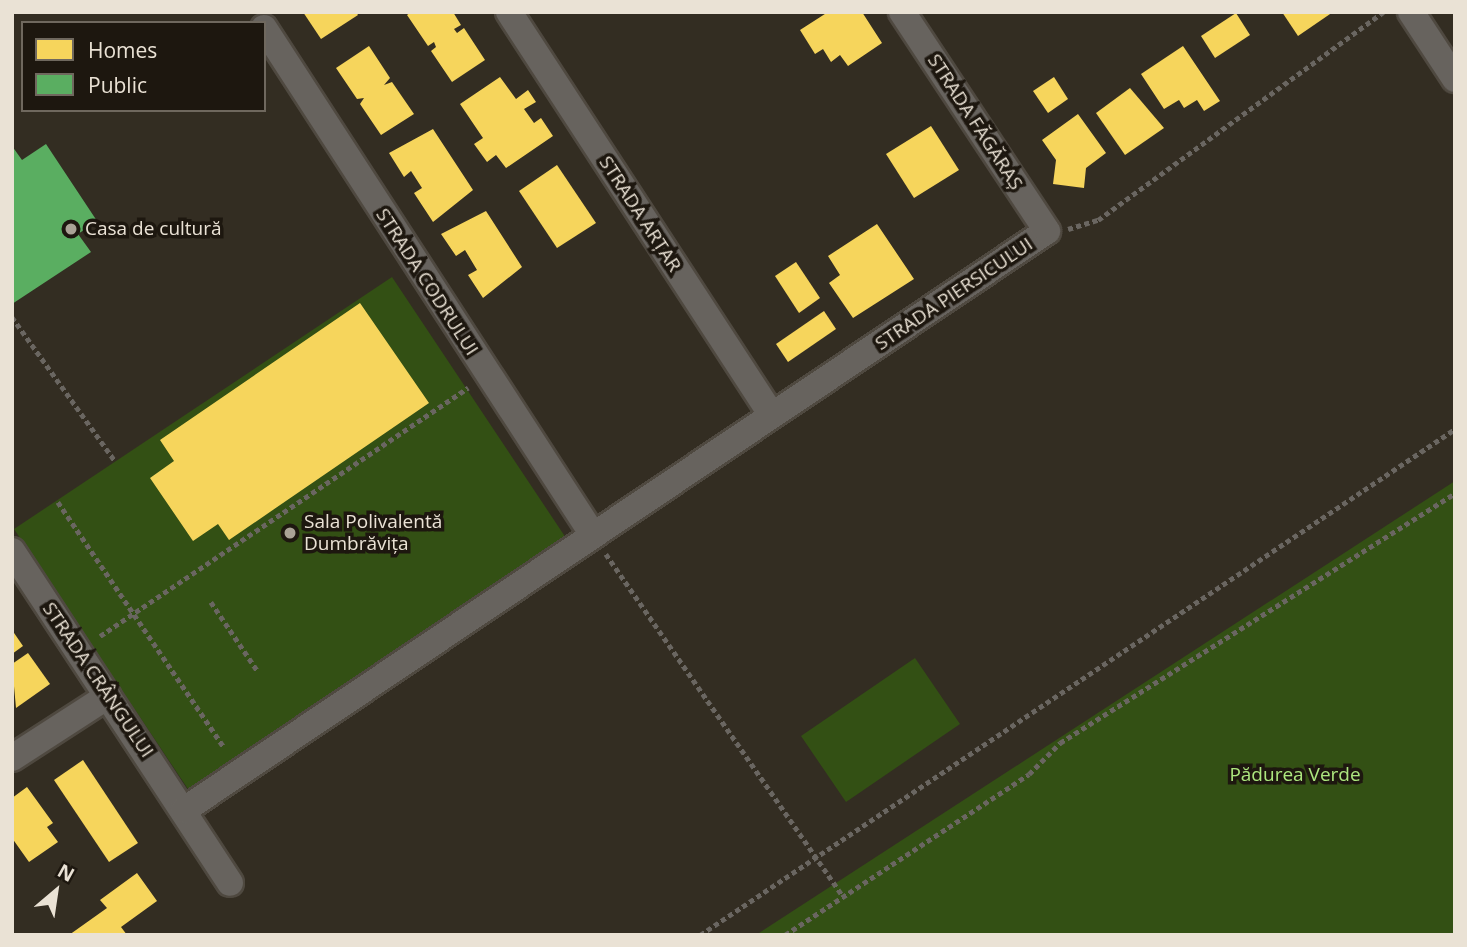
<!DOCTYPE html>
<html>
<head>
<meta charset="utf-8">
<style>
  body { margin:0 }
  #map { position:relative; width:1467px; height:947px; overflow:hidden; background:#332d22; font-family:"Open Sans",sans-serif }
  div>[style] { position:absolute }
  .green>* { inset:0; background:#335014 }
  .homes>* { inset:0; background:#f6d55c }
  .public>* { inset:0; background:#5aae61 }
  .path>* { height:4.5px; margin-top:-2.25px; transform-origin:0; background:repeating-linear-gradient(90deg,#6a6661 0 5px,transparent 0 8.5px) }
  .roads { filter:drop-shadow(2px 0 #4f4940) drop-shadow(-2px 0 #4f4940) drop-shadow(0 2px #4f4940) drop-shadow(0 -2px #4f4940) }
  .minor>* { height:26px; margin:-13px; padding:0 13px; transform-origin:13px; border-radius:13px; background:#67635e }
  .dots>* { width:19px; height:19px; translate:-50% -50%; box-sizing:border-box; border:4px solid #1d170f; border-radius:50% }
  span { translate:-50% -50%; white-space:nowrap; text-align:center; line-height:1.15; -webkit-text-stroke:7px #1d170f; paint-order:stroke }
  .street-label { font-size:19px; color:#eae2d5 }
  .poi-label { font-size:19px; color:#eae2d5 }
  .left { translate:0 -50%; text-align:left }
  .park-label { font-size:19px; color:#ade77f }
  .frame { position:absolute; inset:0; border:14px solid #eae2d5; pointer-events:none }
  .legend { position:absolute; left:21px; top:21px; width:245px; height:91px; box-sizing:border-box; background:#1d170f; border:2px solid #6f685e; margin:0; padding:9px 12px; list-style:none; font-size:21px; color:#eae2d5 }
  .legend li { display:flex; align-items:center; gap:14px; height:35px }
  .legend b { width:35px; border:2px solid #6f685e }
  .north { position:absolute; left:21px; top:856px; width:70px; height:70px; -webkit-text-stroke:5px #1d170f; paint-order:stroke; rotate:29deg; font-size:19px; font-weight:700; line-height:28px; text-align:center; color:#eae2d5 }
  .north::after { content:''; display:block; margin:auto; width:24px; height:32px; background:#eae2d5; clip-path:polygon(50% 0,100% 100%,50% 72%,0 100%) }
</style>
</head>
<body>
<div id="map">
  <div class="green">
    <i style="clip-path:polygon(392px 277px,566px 538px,188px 789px,14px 529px)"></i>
    <i style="clip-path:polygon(1455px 481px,1455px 935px,756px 935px)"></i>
    <i style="clip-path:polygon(915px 658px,960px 724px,846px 802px,801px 736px)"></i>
  </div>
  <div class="homes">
    <i style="clip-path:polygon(303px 12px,356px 12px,358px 15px,321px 39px)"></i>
    <i style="clip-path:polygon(411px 12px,453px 12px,461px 25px,454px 29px,457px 33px,464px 28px,485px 60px,452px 82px,431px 51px,436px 47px,434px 42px,428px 46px,407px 15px)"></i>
    <i style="clip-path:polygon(828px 12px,862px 12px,882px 43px,848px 66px,840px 55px,831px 62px,823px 49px,815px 54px,800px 30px)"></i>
    <i style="clip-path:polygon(1282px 12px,1333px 12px,1298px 36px)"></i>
    <i style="clip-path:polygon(1236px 13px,1250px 35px,1215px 58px,1201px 36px)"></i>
    <i style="clip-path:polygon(369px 46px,390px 78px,384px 85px,392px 82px,414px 114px,381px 135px,360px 104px,364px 98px,357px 99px,336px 68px)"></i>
    <i style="clip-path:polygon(1183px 46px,1220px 101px,1204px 111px,1197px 100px,1184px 108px,1179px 100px,1164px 109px,1141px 74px)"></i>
    <i style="clip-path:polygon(500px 77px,516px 99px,528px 90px,536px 102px,524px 109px,534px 123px,541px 118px,553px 136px,506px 168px,496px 155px,487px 162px,474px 144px,483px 138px,460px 104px)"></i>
    <i style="clip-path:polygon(1054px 77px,1068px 99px,1048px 113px,1033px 91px)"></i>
    <i style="clip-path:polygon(1130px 88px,1164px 128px,1125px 155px,1096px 113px)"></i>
    <i style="clip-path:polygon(1078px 114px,1106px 153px,1086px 168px,1084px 188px,1053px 184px,1056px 160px,1042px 140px)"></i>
    <i style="clip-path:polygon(931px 126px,959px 170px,914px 198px,886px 154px)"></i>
    <i style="clip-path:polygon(433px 129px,473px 190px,433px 222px,414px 193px,422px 188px,411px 171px,404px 177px,389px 153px)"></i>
    <i style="clip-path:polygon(557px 165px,596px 223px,557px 248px,519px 191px)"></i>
    <i style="clip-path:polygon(486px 211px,522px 267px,483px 298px,468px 275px,477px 270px,465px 250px,456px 256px,441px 234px)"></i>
    <i style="clip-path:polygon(877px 224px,914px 279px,853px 318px,829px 283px,840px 275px,828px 256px)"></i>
    <i style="clip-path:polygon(796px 262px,820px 298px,799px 313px,775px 276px)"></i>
    <i style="clip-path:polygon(360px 303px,429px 403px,229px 540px,218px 524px,193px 541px,150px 478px,174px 461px,160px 440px)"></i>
    <i style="clip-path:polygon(824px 311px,836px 329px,788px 362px,776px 344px)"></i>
    <i style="clip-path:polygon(12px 630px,23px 646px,12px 654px)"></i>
    <i style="clip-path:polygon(28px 653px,50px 684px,16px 708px,12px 664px)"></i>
    <i style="clip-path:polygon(83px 760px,138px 843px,109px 862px,54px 780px)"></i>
    <i style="clip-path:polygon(27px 787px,53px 823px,47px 827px,58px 842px,29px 862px,12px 838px,12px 798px)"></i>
    <i style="clip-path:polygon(137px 873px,157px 901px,121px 927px,127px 935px,69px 935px,107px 908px,100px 900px)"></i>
  </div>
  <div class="public">
    <i style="clip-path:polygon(46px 144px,97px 221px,78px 234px,91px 252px,12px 304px,12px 146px,22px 160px)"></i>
  </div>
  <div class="path">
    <i style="left:1068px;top:229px;width:31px;rotate:-17deg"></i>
    <i style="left:1098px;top:220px;width:353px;rotate:-36.1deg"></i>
    <i style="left:12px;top:317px;width:178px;rotate:54.4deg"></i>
    <i style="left:58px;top:502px;width:296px;rotate:55.9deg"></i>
    <i style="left:606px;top:554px;width:416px;rotate:55.3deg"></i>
    <i style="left:211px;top:602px;width:82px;rotate:55.9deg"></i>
    <i style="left:100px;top:636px;width:444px;rotate:-34deg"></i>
    <i style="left:700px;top:935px;width:909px;rotate:-33.83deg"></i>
    <i style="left:785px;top:935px;width:292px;rotate:-33.4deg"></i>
    <i style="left:1029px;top:774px;width:44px;rotate:-45deg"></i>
    <i style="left:1060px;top:743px;width:467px;rotate:-32.3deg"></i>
  </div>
  <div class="roads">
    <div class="minor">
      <i style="left:509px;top:12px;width:481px;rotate:56.9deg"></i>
      <i style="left:1411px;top:12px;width:80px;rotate:56.7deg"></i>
      <i style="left:264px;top:28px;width:604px;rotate:57.02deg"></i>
      <i style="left:12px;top:551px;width:397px;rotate:56.7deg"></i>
      <i style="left:12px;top:758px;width:114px;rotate:-32.9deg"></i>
      <i style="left:184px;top:810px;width:1039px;rotate:-33.86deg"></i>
      <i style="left:1047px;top:231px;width:263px;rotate:-123.5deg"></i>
    </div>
  </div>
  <div class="dots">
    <i style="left:71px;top:229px;background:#aaa396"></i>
    <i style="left:290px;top:533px;background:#aaa396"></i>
  </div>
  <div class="street-label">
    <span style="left:975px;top:122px;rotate:57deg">STRADA FĂGĂRAȘ</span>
    <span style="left:640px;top:214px;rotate:57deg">STRADA ARȚAR</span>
    <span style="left:427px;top:282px;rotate:57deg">STRADA CODRULUI</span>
    <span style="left:954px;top:294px;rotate:-34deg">STRADA PIERSICULUI</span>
    <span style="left:98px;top:680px;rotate:56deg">STRADA CRÂNGULUI</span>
  </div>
  <div class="poi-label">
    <span class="left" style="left:85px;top:229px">Casa de cultură</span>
    <span class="left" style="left:304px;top:533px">Sala Polivalentă<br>Dumbrăvița</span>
  </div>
  <div class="park-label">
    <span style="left:1295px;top:775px">Pădurea Verde</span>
  </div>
  <div class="frame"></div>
  <ul class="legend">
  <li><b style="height:19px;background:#f6d55c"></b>Homes</li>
  <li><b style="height:19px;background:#5aae61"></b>Public</li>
  </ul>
  <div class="north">N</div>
</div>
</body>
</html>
